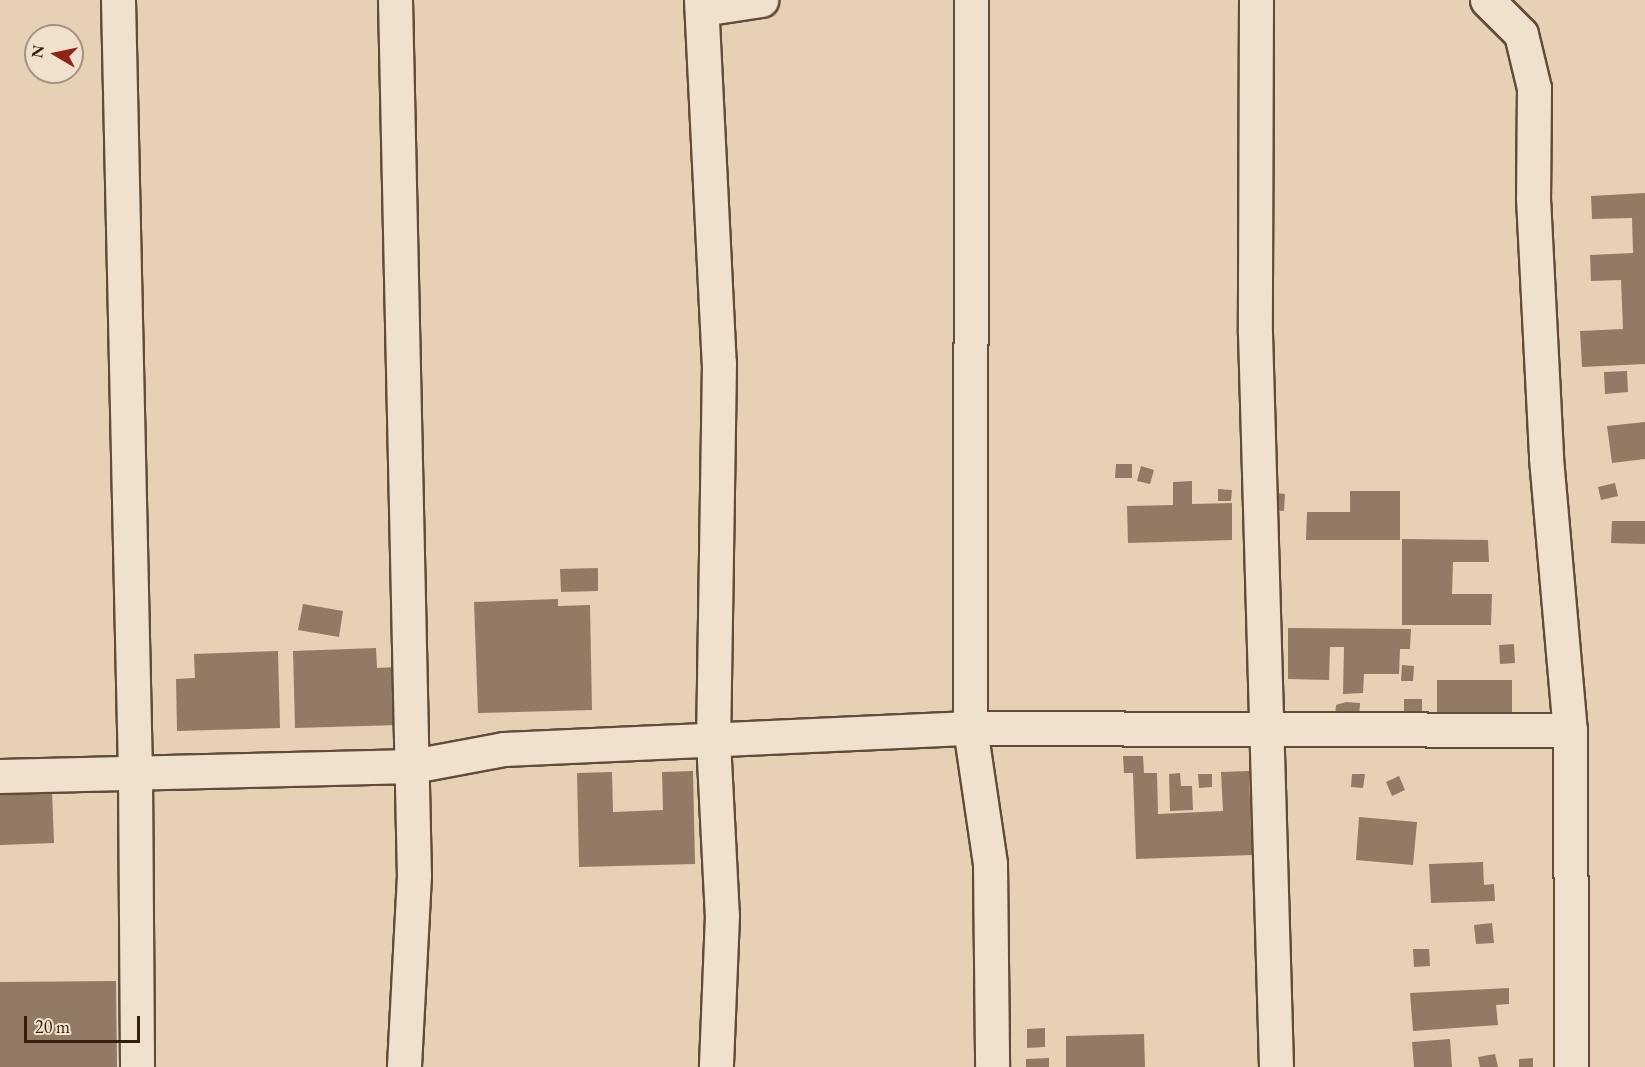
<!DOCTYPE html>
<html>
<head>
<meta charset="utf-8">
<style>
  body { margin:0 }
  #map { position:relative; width:1645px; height:1067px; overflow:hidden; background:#e7d1b4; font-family:"EB Garamond",serif }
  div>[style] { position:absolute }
  .building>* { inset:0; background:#927b64 }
  .roads { filter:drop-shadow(2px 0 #624b38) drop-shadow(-2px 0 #624b38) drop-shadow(0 2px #624b38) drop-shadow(0 -2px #624b38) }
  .minor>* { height:33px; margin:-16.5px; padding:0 16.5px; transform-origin:16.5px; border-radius:16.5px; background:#efe1ce }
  span { translate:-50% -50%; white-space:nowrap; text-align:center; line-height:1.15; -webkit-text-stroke:4.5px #efe1ce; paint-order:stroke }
  .north { position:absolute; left:24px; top:24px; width:60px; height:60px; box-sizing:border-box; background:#efe1ce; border:2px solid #a59381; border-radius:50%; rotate:279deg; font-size:16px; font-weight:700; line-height:24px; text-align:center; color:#361e0e }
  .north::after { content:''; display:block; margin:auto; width:21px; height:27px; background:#8f2418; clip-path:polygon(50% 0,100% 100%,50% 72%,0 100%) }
  .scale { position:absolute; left:24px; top:1016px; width:116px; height:27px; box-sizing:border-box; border:3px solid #361e0e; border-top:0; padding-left:8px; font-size:18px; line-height:21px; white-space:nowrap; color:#361e0e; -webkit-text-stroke:4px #efe1ce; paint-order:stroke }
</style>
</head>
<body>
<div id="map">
  <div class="building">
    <i style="clip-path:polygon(1645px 193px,1645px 364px,1582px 367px,1580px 331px,1623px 329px,1621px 280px,1591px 281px,1590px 255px,1633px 253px,1632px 218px,1592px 219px,1591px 196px)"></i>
    <i style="clip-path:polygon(1627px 371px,1628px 392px,1605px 394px,1604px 372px)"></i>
    <i style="clip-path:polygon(1645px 422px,1645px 459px,1612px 463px,1607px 426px)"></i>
    <i style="clip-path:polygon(1116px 464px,1132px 464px,1132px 478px,1115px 478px)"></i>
    <i style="clip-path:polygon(1141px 466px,1154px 470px,1150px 484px,1137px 481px)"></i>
    <i style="clip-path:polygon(1192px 481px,1192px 504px,1232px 503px,1232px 540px,1128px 543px,1127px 506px,1173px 505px,1173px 482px)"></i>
    <i style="clip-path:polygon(1615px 483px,1618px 496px,1601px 500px,1598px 487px)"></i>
    <i style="clip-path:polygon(1218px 489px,1232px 490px,1231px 501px,1218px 501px)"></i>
    <i style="clip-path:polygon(1350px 491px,1400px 491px,1400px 540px,1306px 540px,1307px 512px,1350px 512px)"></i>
    <i style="clip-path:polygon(1269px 492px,1285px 494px,1284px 511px,1268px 510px)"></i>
    <i style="clip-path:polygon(1612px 521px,1645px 521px,1645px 544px,1611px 543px)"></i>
    <i style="clip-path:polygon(1402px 539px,1488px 540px,1489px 562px,1453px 562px,1452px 594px,1492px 594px,1491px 625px,1402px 625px)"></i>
    <i style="clip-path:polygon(598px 568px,598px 591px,561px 592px,560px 569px)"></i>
    <i style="clip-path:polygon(558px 599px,558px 606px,590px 605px,592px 710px,478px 713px,474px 602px)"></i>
    <i style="clip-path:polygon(303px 604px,343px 611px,339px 637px,298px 630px)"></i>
    <i style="clip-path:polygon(1288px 628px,1411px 629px,1410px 649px,1400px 649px,1399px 674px,1364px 674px,1363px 693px,1343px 694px,1344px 647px,1330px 647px,1329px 680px,1288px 679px)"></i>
    <i style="clip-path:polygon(1514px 644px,1515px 663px,1500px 664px,1499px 645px)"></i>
    <i style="clip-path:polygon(376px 648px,377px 668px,397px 667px,399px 725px,295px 728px,293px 651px)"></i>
    <i style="clip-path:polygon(278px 651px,280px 728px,177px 731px,176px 679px,195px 678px,194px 654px)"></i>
    <i style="clip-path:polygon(1402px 665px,1414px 666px,1413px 681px,1401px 681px)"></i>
    <i style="clip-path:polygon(1437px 680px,1512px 680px,1512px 720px,1437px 720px)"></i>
    <i style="clip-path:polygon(1404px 699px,1422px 699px,1422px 720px,1404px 719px)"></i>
    <i style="clip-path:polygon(1346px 702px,1360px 703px,1359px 720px,1335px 718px,1336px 705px)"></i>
    <i style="clip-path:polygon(1123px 756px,1143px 756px,1144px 773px,1157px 773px,1158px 814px,1223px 811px,1221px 772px,1249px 771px,1252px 855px,1136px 859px,1133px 773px,1124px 773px)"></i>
    <i style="clip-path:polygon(693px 771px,695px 864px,579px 867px,577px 773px,612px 772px,613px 812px,663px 810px,662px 772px)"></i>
    <i style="clip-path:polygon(1180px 773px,1181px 786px,1192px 786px,1193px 810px,1170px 811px,1169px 774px)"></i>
    <i style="clip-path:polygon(1198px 774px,1212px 774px,1212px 787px,1199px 788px)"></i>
    <i style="clip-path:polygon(1352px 774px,1365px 774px,1363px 788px,1351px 787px)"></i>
    <i style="clip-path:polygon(1399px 776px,1405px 790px,1392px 796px,1386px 782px)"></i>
    <i style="clip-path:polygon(52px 792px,54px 843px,0 845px,0 795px)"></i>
    <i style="clip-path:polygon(1359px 817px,1417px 822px,1413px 865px,1356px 860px)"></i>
    <i style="clip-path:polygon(1483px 862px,1484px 885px,1494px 884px,1495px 901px,1431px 903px,1429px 864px)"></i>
    <i style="clip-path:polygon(1492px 923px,1494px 943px,1476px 944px,1474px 925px)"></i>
    <i style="clip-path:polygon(1413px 949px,1429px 949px,1430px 966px,1414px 967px)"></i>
    <i style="clip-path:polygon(116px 981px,117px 1067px,0 1067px,0 982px)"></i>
    <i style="clip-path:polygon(1509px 988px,1509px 1004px,1496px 1005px,1498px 1025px,1413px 1031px,1410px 993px)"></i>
    <i style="clip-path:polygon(1045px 1028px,1045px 1047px,1027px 1048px,1027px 1029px)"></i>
    <i style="clip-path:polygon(1144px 1034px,1145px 1067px,1066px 1067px,1066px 1036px)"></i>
    <i style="clip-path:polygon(1450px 1039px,1452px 1067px,1414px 1067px,1412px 1042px)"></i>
    <i style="clip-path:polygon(1495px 1054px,1498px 1067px,1480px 1067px,1478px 1057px)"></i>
    <i style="clip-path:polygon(1049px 1058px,1049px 1067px,1026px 1067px,1026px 1059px)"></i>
    <i style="clip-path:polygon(1533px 1058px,1533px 1067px,1519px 1067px,1519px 1059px)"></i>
  </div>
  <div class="roads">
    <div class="minor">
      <i style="left:118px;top:0;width:775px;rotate:88.74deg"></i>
      <i style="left:135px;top:775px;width:292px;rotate:89.6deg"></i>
      <i style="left:395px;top:0;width:875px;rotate:88.76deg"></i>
      <i style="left:414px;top:875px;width:192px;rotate:93deg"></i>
      <i style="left:701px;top:0;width:363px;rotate:87.2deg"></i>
      <i style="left:719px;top:363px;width:377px;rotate:90.9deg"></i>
      <i style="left:713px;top:740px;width:175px;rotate:87.1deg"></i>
      <i style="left:722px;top:915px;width:152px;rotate:92.3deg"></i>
      <i style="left:971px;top:0;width:728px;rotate:90.08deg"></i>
      <i style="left:970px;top:728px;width:137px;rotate:81.6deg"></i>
      <i style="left:990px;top:864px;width:203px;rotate:89.4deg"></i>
      <i style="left:1256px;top:0;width:333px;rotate:90.2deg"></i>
      <i style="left:1255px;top:333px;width:734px;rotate:88.36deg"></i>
      <i style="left:1487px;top:0;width:48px;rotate:45deg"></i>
      <i style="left:1521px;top:34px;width:56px;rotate:76.5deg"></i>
      <i style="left:1534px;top:88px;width:110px;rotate:90.5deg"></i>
      <i style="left:1533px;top:198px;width:260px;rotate:87.1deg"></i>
      <i style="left:1546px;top:458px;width:273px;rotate:85deg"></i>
      <i style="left:1570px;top:730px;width:337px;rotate:89.8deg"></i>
      <i style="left:702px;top:9px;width:60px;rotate:-8.7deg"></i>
      <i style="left:0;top:776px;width:413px;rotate:-1.4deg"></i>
      <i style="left:413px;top:766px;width:93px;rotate:-10.6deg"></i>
      <i style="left:504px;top:749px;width:466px;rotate:-2.6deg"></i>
      <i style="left:970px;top:728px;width:600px;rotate:0.19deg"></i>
    </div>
  </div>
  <div class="north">N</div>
  <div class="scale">20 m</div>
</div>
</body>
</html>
